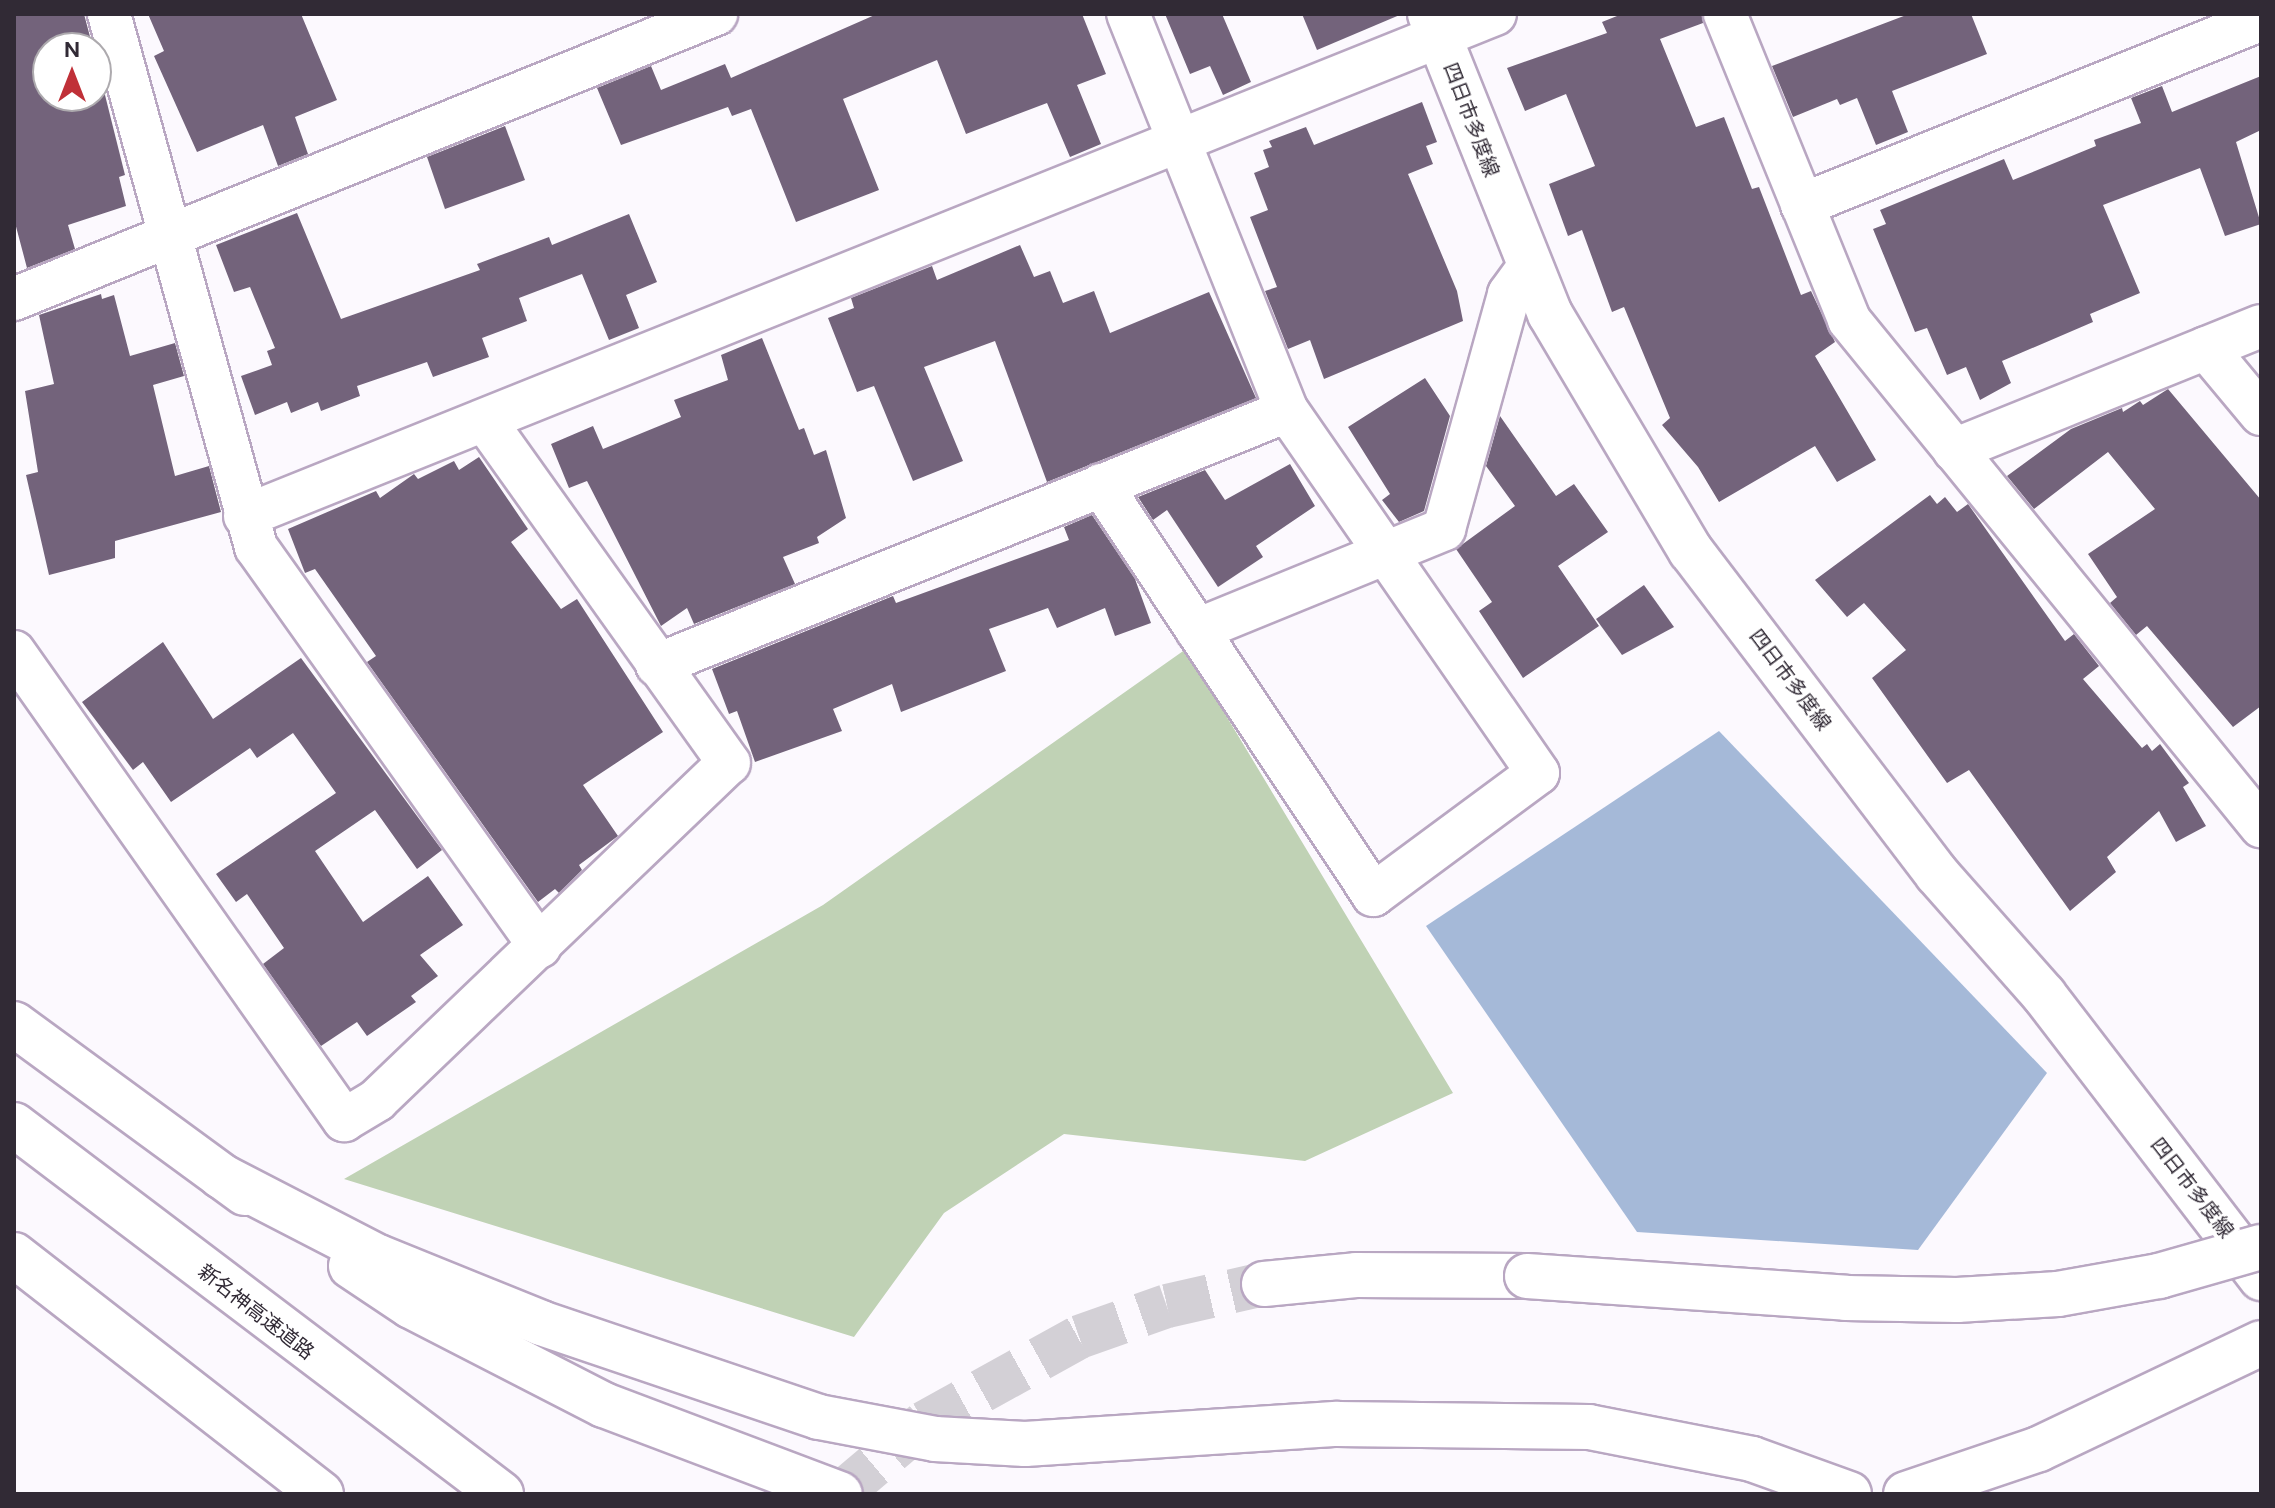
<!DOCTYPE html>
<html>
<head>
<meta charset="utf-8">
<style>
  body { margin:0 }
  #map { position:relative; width:2275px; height:1508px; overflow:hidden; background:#fcf9fe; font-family:"DM Sans","Noto Sans JP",sans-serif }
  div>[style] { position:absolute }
  .green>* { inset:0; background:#c0d2b5 }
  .water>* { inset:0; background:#a5b9d8 }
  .building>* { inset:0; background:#73637b }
  .highway-tunnel>* { height:44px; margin-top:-22px; transform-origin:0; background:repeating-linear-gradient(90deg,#d3d0d6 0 44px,transparent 0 66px) }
  .roads { filter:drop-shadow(2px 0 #b9a7c2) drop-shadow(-2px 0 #b9a7c2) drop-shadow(0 2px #b9a7c2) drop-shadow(0 -2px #b9a7c2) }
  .street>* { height:42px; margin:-21px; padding:0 21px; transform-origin:21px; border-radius:21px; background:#fff }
  .primary>* { height:44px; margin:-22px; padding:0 22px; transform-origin:22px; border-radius:22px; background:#fff }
  .highway>* { height:44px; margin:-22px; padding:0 22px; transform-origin:22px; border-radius:22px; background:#fff }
  .bridges { filter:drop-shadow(2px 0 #b9a7c2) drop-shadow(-2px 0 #b9a7c2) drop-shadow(0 2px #b9a7c2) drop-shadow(0 -2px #b9a7c2) }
  .highway-bridge>* { height:44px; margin:-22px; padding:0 22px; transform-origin:22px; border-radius:22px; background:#fff }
  span { translate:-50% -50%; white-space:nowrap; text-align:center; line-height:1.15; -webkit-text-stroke:8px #fff; paint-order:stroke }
  .street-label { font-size:20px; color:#312a35 }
  .frame { position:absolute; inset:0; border:16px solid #312a35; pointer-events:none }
  .north { position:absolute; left:32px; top:32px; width:80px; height:80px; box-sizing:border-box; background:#fff; border:2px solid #adaaae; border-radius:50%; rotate:0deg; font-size:22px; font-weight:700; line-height:32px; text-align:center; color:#312a35 }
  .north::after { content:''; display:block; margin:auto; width:28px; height:36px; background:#c03038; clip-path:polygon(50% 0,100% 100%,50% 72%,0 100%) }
</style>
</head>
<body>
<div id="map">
  <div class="green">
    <i style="clip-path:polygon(1186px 649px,1453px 1093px,1305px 1161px,1064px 1134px,944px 1213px,854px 1337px,344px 1179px,823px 905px)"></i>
  </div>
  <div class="water">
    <i style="clip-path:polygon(1719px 731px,2047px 1073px,1918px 1250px,1637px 1232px,1426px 926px)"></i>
  </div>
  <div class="building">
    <i style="clip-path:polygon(14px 14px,84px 14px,93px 48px,48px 48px,48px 96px,96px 96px,96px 59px,125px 175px,119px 177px,126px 206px,68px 225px,75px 249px,27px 268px,14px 219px)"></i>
    <i style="clip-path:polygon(148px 14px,301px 14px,337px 100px,295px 117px,308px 154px,278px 166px,263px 125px,197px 152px,154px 56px,164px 51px)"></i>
    <i style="clip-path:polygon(877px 14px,1082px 14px,1106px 74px,1077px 85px,1101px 144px,1070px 157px,1047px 103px,966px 134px,937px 60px,843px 99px,879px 190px,796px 222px,751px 109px,732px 116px,728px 107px,621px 145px,597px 88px,651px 66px,661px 90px,725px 64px,731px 78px)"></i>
    <i style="clip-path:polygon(1165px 14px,1222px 14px,1251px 82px,1223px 95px,1210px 66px,1190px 74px)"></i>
    <i style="clip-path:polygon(1302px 14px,1402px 14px,1317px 50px)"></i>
    <i style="clip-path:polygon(1622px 14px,1702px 14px,1703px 23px,1660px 39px,1696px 127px,1724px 117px,1752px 189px,1759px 187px,1801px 295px,1811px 291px,1835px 342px,1815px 356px,1876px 460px,1837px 482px,1815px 446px,1719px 502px,1698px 467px,1662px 425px,1670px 418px,1624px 307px,1612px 312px,1582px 230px,1568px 236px,1549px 184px,1595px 166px,1566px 94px,1525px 111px,1507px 68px,1607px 33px,1602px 22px)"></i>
    <i style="clip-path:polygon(1909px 14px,1971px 14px,1987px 54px,1892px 91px,1908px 132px,1876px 145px,1857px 98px,1840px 105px,1837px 99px,1793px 117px,1772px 66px)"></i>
    <i style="clip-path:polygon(2261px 76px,2261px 130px,2236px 142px,2261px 224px,2225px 236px,2200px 168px,2103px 205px,2140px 293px,2090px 314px,2093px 322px,2002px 361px,2011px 383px,1980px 400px,1966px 367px,1947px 375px,1927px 328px,1915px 332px,1873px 229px,1886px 224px,1880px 210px,2004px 159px,2013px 180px,2096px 146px,2094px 140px,2141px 123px,2131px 98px,2162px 86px,2172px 112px)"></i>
    <i style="clip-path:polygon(1422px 102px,1437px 142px,1426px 146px,1433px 164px,1408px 174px,1457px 291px,1463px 321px,1324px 379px,1310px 340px,1288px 349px,1265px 291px,1277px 287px,1250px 217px,1268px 210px,1254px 173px,1269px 167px,1263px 150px,1272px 147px,1269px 141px,1306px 127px,1314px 145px)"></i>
    <i style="clip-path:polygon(505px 126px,525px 180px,445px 209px,427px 157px)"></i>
    <i style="clip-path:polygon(297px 213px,341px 319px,480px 270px,477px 264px,549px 237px,552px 245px,629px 214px,657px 282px,626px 295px,639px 328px,609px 340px,582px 274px,519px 298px,527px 321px,482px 338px,489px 357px,433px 377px,427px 362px,357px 386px,360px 396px,321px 411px,318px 402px,291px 413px,287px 402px,255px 415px,241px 376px,272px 365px,267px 351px,275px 348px,250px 287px,234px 292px,216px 245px)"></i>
    <i style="clip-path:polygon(1020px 245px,1034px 277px,1050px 271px,1063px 303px,1094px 291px,1110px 333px,1209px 292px,1256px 398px,1047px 482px,995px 341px,924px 367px,963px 461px,913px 481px,874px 386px,857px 392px,828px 318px,854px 308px,851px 298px,932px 266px,937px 280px)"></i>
    <i style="clip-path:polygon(101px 294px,102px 299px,114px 295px,130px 356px,175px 343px,184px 376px,153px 385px,175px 476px,209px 466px,221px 512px,115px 541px,115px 558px,49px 575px,26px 475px,38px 472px,25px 391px,54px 384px,39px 315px)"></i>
    <i style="clip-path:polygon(762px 338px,799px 430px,804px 428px,814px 455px,826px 450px,846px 518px,817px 537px,819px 543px,783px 557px,795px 584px,694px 624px,687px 608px,661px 626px,587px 481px,569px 488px,551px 444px,593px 426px,603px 449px,681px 417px,674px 400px,728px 380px,721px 355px)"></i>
    <i style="clip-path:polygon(1425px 378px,1450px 416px,1424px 511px,1399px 522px,1382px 500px,1390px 494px,1348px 427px)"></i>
    <i style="clip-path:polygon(2168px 389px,2261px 500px,2261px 706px,2233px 727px,2147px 626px,2136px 635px,2110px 603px,2117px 597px,2088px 554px,2155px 509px,2108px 452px,2034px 509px,2007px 476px,2071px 429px,2122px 408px,2123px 412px,2140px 401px,2143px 405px)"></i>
    <i style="clip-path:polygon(1500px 416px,1556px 496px,1574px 484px,1608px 532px,1558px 566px,1599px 626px,1523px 678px,1479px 611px,1492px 602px,1456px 549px,1515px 506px,1486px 466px)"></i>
    <i style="clip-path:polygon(479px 457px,528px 529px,511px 542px,561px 609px,577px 599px,663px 732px,583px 785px,618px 836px,579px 865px,582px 870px,559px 893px,555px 889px,538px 902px,367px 662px,376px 656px,315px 569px,305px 573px,288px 529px,376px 491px,380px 498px,414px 474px,418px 479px,454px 461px,459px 470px)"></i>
    <i style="clip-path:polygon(1290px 464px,1315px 506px,1256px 546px,1263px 557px,1218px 587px,1167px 510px,1153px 520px,1138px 497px,1205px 470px,1225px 500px)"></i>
    <i style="clip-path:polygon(1930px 495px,1937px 504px,1945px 497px,1957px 512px,1968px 504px,2065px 641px,2074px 634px,2099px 666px,2083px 679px,2142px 748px,2147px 744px,2152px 751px,2160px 744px,2189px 783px,2183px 787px,2206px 826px,2176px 842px,2159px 811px,2107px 857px,2116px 872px,2070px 911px,1969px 770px,1947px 783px,1872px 678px,1906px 650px,1864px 603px,1847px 617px,1815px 580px)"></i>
    <i style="clip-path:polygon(1092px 515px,1135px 579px,1151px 623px,1115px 636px,1105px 608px,1057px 628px,1048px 608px,989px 629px,1006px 671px,901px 712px,892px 684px,833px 709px,842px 731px,755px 762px,737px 711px,729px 714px,712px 669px,893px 596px,896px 603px,1069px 540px,1064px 527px)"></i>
    <i style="clip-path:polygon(1644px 585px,1674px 627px,1622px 655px,1596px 619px)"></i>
    <i style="clip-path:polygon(163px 642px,213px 719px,301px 658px,442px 850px,417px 869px,375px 810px,315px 851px,363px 922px,428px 876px,463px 925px,420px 955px,438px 976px,411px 996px,416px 1002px,367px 1036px,357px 1022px,321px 1046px,263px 964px,284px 948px,247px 894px,236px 902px,216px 874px,336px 793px,293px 733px,257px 758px,250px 748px,171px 802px,143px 762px,133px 770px,82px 702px)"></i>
  </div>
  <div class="highway-tunnel">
    <i style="left:840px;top:1494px;width:110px;rotate:-40.2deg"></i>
    <i style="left:924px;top:1423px;width:177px;rotate:-29deg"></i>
    <i style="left:1079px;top:1337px;width:93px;rotate:-19.4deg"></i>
    <i style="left:1167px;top:1306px;width:99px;rotate:-12.8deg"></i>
  </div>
  <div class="roads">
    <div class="street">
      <i style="left:109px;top:14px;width:553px;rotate:74.58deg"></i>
      <i style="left:256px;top:547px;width:490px;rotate:54.6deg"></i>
      <i style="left:1725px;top:14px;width:330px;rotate:67.9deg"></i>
      <i style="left:1849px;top:320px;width:653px;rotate:50.85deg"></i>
      <i style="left:1802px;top:205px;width:495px;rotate:-22deg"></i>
      <i style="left:14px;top:299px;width:758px;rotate:-22.1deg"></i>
      <i style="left:2206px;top:348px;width:86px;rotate:50.2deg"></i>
      <i style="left:1954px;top:450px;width:331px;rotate:-22deg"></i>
      <i style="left:1101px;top:485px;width:492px;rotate:56.4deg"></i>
      <i style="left:1373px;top:895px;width:205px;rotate:-36.5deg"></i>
      <i style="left:1538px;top:773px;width:441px;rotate:-124.7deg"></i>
      <i style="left:1287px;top:411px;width:428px;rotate:-111.8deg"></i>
      <i style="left:245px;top:516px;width:1347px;rotate:-21.88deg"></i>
      <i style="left:1197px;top:630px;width:267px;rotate:-22.2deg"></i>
      <i style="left:1444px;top:529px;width:244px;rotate:-74.5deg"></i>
      <i style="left:1509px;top:294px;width:34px;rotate:-54deg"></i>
      <i style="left:14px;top:652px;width:573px;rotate:54.81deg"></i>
      <i style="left:344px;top:1120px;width:39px;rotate:-31deg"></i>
      <i style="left:377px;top:1100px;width:487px;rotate:-43.8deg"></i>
      <i style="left:729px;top:763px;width:419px;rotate:-125.5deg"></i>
      <i style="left:657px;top:665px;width:679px;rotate:-21.96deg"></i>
    </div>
    <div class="primary">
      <i style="left:1430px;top:14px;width:323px;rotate:68.2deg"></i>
      <i style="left:1550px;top:314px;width:276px;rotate:59.3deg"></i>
      <i style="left:1691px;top:551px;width:406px;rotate:52.7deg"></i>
      <i style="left:1937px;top:874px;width:162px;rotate:48.5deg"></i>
      <i style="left:2044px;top:995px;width:357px;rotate:52.5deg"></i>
    </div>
    <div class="highway">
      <i style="left:14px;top:1024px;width:286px;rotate:36.2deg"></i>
      <i style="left:14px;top:1125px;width:611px;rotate:37.15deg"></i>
      <i style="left:221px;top:1176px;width:177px;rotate:27.3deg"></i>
      <i style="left:378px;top:1257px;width:176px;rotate:22deg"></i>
      <i style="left:541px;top:1323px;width:293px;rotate:18.7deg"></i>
      <i style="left:819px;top:1417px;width:118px;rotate:10.7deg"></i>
      <i style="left:935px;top:1439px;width:90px;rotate:3.2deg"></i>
      <i style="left:1025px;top:1444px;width:313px;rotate:-3.7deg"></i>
      <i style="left:1337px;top:1424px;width:252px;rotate:0.7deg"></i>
      <i style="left:1589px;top:1427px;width:166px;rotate:11.1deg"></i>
      <i style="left:1752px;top:1459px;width:103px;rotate:19.8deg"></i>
      <i style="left:14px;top:1255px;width:389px;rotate:37.9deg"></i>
      <i style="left:351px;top:1266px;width:72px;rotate:33.7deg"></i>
      <i style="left:411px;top:1306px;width:217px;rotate:27.2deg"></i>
      <i style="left:604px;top:1405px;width:252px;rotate:20.7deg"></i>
      <i style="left:1264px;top:1284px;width:92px;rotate:-5.6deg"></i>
      <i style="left:1356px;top:1275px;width:171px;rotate:0.3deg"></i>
      <i style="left:1906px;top:1494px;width:140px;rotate:-18.7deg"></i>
      <i style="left:2039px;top:1449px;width:246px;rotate:-25.5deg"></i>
    </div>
  </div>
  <div class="bridges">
    <div class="highway-bridge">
      <i style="left:1527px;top:1276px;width:320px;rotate:3.9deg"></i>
      <i style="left:1846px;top:1298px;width:111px;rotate:1deg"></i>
      <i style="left:1957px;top:1300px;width:101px;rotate:-3.4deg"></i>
      <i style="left:2058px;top:1294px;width:103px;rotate:-10.1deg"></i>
      <i style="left:2159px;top:1276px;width:106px;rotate:-15.9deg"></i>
    </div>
  </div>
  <div class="street-label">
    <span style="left:1471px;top:120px;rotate:69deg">四日市多度線</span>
    <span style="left:1790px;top:680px;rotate:53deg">四日市多度線</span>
    <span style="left:2192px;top:1188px;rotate:52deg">四日市多度線</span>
    <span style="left:256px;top:1312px;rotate:38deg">新名神高速道路</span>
  </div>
  <div class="frame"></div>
  <div class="north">N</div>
</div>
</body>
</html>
